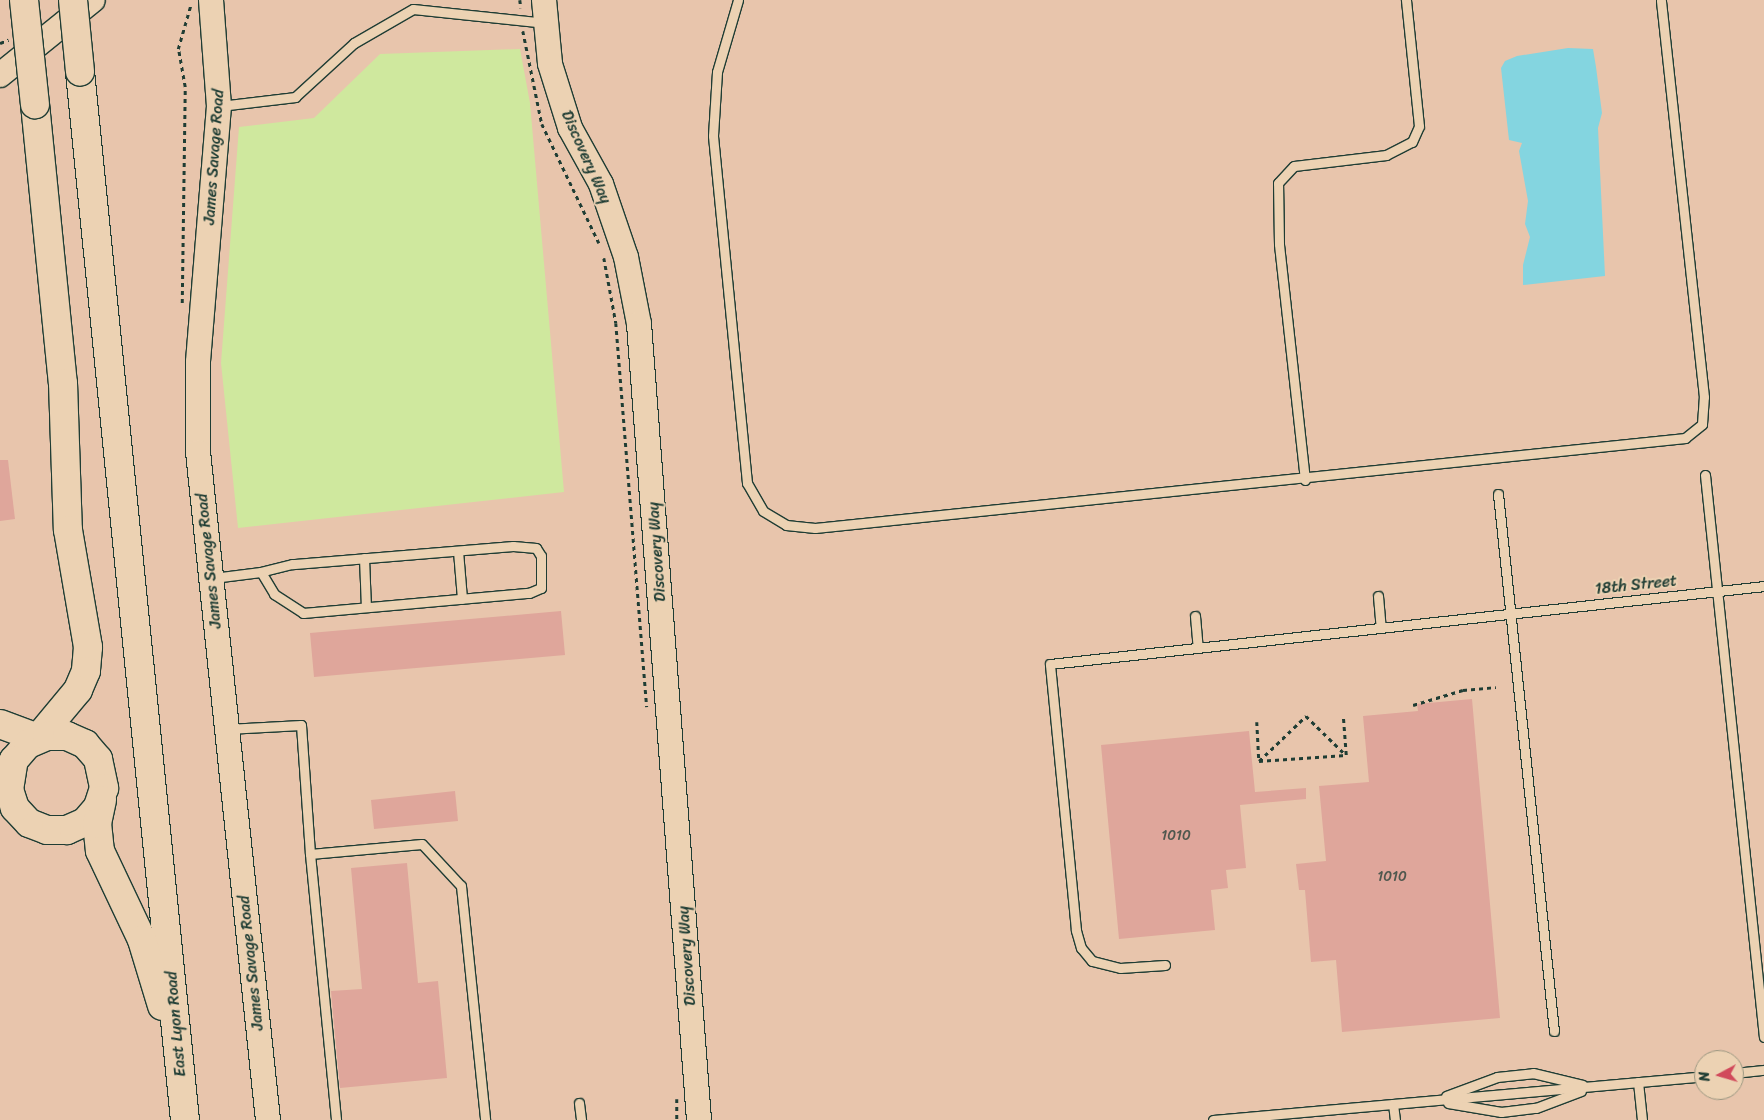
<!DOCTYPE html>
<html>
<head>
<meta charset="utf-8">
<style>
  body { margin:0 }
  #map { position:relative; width:1764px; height:1120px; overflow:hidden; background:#e8c5ac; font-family:Sriracha,sans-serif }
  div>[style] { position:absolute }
  .green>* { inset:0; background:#cfe89e }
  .water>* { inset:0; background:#84d5e0 }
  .building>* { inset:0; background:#dfa69b }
  .path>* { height:2.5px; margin-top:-1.25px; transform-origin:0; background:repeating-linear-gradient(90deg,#1f3d34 0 4px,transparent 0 8px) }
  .roads { filter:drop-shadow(1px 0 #1f3d34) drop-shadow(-1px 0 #1f3d34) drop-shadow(0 1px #1f3d34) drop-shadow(0 -1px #1f3d34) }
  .lane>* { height:9px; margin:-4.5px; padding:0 4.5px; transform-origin:4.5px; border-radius:4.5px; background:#ecd2b3 }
  .secondary>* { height:24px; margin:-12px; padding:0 12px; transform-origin:12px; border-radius:12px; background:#ecd2b3 }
  .highway>* { height:28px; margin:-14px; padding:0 14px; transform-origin:14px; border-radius:14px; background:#ecd2b3 }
  .bridges { filter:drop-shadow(1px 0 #1f3d34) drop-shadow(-1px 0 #1f3d34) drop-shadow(0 1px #1f3d34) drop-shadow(0 -1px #1f3d34) }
  .highway-bridge>* { height:28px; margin:-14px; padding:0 14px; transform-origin:14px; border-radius:14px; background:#ecd2b3 }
  span { translate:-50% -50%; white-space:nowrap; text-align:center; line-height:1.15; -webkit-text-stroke:4px #ecd2b3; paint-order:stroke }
  .number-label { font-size:14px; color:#4f574e }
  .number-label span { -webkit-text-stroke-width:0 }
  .street-label { font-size:16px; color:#1f3d34 }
  .north { position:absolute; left:1694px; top:1050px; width:50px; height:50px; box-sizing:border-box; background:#ecd2b3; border:1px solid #9a9680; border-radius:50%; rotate:264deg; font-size:14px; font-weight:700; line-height:20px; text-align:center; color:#1f3d34 }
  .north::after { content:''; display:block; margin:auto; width:18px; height:22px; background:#d1495b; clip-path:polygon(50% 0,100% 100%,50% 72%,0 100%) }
</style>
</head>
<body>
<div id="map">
  <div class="green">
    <i style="clip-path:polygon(520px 49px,530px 103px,564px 492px,238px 528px,221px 363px,239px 127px,314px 118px,380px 54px)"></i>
  </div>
  <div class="water">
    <i style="clip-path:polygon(1568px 48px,1593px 49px,1596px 67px,1602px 113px,1598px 128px,1605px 276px,1523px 285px,1523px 265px,1530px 237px,1525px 224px,1528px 201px,1519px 151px,1522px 143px,1509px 140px,1501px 68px,1505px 61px,1517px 56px)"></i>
  </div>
  <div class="building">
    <i style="clip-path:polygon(0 460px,8px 460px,15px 519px,0 521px)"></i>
    <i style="clip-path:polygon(561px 611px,565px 655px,314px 677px,310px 633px)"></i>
    <i style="clip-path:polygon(1472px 699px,1500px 1018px,1342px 1032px,1336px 960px,1311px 962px,1305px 890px,1299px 890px,1296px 864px,1326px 861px,1319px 786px,1369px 782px,1363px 716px,1418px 711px,1417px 704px)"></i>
    <i style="clip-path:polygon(1249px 731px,1255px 792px,1306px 788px,1306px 799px,1240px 805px,1246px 868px,1226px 870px,1228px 888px,1211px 890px,1215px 930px,1119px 939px,1101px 745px)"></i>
    <i style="clip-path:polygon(455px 791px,458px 821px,374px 829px,371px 800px)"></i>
    <i style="clip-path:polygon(407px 863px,418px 983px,438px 981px,447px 1078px,340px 1088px,331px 991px,362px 989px,351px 868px)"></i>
  </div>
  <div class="path">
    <i style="left:520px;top:0;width:8px;rotate:83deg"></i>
    <i style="left:523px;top:31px;width:95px;rotate:78.5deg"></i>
    <i style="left:542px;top:124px;width:132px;rotate:64.4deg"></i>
    <i style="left:0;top:43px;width:9px;rotate:-21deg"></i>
    <i style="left:604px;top:258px;width:66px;rotate:79.5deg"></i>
    <i style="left:616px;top:323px;width:385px;rotate:85.4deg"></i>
    <i style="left:182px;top:303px;width:216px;rotate:-89.2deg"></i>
    <i style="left:185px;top:87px;width:39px;rotate:-100deg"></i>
    <i style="left:178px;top:49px;width:47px;rotate:-73.9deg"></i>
    <i style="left:1413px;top:705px;width:52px;rotate:-16.7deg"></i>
    <i style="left:1463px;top:690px;width:33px;rotate:-5deg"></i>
    <i style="left:1257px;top:722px;width:39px;rotate:87deg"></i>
    <i style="left:1259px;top:761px;width:87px;rotate:-3.9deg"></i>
    <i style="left:1346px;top:755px;width:40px;rotate:-94.3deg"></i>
    <i style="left:1259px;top:761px;width:65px;rotate:-43.8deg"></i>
    <i style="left:1306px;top:716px;width:54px;rotate:44.3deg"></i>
    <i style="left:677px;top:1099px;width:21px;rotate:90deg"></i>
  </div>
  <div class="roads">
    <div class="lane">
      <i style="left:738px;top:0;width:75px;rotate:106.3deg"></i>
      <i style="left:717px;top:72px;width:64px;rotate:93.6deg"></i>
      <i style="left:713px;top:136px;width:349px;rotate:84.4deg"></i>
      <i style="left:747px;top:483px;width:32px;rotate:60deg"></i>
      <i style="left:763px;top:511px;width:27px;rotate:31deg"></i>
      <i style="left:786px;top:525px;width:29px;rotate:6deg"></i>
      <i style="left:815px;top:528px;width:875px;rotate:-5.91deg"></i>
      <i style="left:1685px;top:438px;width:22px;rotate:-39deg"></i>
      <i style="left:1702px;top:424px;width:27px;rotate:-86deg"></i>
      <i style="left:1704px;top:397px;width:399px;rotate:-96.2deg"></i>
      <i style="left:220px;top:106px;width:76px;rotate:-6.8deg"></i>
      <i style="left:295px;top:97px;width:80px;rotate:-42.5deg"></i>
      <i style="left:354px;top:43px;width:68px;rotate:-30deg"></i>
      <i style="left:413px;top:9px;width:134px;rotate:6deg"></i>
      <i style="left:1705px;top:475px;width:565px;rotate:84.01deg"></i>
      <i style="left:1305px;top:480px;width:237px;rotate:-96.3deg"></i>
      <i style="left:1279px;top:244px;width:61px;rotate:-90.9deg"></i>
      <i style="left:1278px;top:183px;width:23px;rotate:-47deg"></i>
      <i style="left:1294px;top:166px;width:93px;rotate:-6.8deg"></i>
      <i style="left:1386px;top:155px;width:29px;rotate:-27deg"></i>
      <i style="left:1412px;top:142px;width:17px;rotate:-66deg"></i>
      <i style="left:1419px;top:126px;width:127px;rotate:-95.9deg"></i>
      <i style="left:1498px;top:494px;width:540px;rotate:84.05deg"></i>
      <i style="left:458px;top:551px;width:48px;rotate:85.2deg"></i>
      <i style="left:364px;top:558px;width:49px;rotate:87.7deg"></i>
      <i style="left:213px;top:578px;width:48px;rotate:-7.1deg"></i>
      <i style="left:261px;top:572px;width:26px;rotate:59deg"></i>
      <i style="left:274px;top:594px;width:35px;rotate:33deg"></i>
      <i style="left:303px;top:613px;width:227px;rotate:-5.1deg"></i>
      <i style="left:529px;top:593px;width:13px;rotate:-23deg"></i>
      <i style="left:541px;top:588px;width:32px;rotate:-90deg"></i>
      <i style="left:541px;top:556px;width:9px;rotate:-122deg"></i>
      <i style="left:536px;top:548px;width:23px;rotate:-175deg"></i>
      <i style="left:513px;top:546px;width:222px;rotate:175.3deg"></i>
      <i style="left:292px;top:564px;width:32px;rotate:166deg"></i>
      <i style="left:1378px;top:596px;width:32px;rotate:85deg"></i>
      <i style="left:1195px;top:616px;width:32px;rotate:85deg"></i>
      <i style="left:227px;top:729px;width:74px;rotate:-3.1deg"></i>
      <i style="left:301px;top:725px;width:129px;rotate:86deg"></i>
      <i style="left:310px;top:854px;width:267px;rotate:84.4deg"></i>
      <i style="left:310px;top:854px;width:112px;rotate:-5.1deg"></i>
      <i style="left:422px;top:844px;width:57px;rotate:47.1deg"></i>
      <i style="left:461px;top:886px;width:235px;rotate:84.1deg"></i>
      <i style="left:1165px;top:965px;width:45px;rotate:176.2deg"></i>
      <i style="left:1120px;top:968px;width:29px;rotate:-166deg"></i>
      <i style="left:1092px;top:961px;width:17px;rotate:-130deg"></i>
      <i style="left:1081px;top:948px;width:19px;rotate:-106deg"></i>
      <i style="left:1076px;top:930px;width:267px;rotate:-95.6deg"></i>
      <i style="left:1050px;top:664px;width:718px;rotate:-6.23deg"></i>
      <i style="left:1734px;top:1073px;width:30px;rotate:-6deg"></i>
      <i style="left:1638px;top:1082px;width:38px;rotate:84deg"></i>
      <i style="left:1446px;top:1096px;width:54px;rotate:-20.4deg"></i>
      <i style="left:1497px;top:1077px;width:36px;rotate:-6deg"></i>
      <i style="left:1533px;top:1073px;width:51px;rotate:13.5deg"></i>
      <i style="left:579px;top:1103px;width:17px;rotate:83deg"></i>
      <i style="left:1448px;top:1103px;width:54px;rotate:9.6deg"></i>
      <i style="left:1501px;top:1112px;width:35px;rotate:-7deg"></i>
      <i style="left:1536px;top:1108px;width:48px;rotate:-20.7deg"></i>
      <i style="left:1393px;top:1104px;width:16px;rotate:83deg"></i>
      <i style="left:1213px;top:1120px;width:493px;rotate:-5.1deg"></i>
    </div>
    <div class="secondary">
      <i style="left:211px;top:0;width:106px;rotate:85.7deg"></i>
      <i style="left:219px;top:106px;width:257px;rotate:94.7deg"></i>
      <i style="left:198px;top:362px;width:90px;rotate:90deg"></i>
      <i style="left:198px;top:452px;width:672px;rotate:84.02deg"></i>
      <i style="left:544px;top:0;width:64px;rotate:84.6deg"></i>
      <i style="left:550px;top:64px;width:67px;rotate:72.6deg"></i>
      <i style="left:570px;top:128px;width:64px;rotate:61deg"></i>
      <i style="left:601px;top:184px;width:77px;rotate:71.1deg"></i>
      <i style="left:626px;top:257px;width:68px;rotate:79deg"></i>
      <i style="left:639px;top:324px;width:798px;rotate:85.69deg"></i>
      <i style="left:0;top:75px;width:119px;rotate:-38.9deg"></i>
    </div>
    <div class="highway">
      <i style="left:80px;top:72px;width:1053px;rotate:84.28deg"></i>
      <i style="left:35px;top:104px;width:280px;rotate:84.3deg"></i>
      <i style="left:63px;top:383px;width:147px;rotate:88.1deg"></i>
      <i style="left:68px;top:530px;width:119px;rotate:80.3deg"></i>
      <i style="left:88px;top:647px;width:24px;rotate:95deg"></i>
      <i style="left:86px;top:671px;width:21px;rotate:113deg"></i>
      <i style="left:78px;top:690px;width:62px;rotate:129.8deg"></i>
      <i style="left:0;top:724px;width:40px;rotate:20.2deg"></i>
      <i style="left:0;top:791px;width:34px;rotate:-66deg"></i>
      <i style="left:14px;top:760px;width:21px;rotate:-49deg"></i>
      <i style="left:28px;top:744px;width:21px;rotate:-23deg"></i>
      <i style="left:47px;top:736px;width:20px"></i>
      <i style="left:67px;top:736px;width:20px;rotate:24deg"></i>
      <i style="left:85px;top:744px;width:20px;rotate:49deg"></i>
      <i style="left:98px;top:759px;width:30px;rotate:78deg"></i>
      <i style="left:104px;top:788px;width:20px;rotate:108deg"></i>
      <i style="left:98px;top:807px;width:20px;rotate:131deg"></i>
      <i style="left:85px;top:822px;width:20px;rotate:156deg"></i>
      <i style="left:67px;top:830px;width:20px;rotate:180deg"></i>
      <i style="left:47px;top:830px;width:19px;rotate:-159deg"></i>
      <i style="left:29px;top:823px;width:21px;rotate:-133deg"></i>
      <i style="left:15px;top:808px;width:19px;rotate:-108deg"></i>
      <i style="left:9px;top:790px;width:30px;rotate:-81deg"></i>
      <i style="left:102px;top:800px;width:24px;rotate:102deg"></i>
      <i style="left:97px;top:823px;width:28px;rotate:84deg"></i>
      <i style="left:100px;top:851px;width:98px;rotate:64.7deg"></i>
      <i style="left:142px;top:940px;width:69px;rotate:73.1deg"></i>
    </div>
  </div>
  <div class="bridges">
    <div class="highway-bridge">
      <i style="left:24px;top:0;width:105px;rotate:84deg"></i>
      <i style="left:73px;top:0;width:72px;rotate:84.4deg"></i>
    </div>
  </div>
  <div class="number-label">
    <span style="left:1176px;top:836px">1010</span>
    <span style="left:1392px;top:877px">1010</span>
  </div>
  <div class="street-label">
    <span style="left:214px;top:157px;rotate:-86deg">James Savage Road</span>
    <span style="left:586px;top:157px;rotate:66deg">Discovery Way</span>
    <span style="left:657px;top:552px;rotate:-94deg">Discovery Way</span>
    <span style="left:209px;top:561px;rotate:-96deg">James Savage Road</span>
    <span style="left:1636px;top:585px;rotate:-6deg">18th Street</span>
    <span style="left:687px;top:956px;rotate:-94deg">Discovery Way</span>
    <span style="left:251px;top:963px;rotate:-96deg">James Savage Road</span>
    <span style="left:176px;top:1024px;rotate:-95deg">East Lyon Road</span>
  </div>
  <div class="north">N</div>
</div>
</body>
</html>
